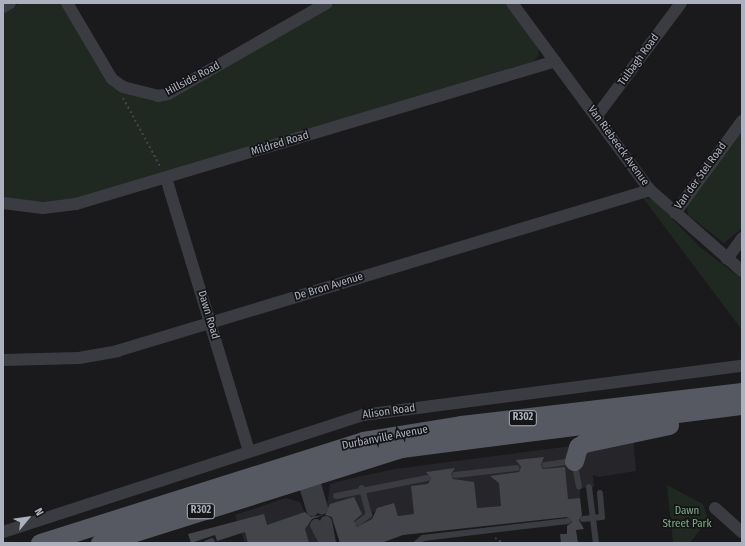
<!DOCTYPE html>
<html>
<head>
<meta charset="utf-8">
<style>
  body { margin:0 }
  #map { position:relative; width:745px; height:546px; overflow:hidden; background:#1a1a1d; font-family:"Fira Sans Condensed",sans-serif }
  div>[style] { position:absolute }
  .built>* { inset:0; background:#26262a }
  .green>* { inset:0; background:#1f2921 }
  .building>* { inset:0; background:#44454a }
  .path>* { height:2px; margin-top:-1px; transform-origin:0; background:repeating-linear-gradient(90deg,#414349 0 2px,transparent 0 5px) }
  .lane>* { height:6px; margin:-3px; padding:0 3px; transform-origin:3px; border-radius:3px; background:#3b3c42 }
  .street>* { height:12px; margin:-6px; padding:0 6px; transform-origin:6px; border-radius:6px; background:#3b3c42 }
  .primary>* { height:19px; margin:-9.5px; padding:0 9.5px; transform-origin:9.5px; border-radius:9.5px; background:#565962 }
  span { translate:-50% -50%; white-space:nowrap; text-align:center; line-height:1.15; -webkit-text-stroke:3.5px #151518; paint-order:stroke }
  .shield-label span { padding:1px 3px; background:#151518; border:1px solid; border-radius:3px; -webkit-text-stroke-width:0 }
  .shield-label { font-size:10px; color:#acb1bd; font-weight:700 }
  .street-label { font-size:11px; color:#acb1bd }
  .park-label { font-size:11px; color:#81aa84 }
  .frame { position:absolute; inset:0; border:4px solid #acb1bd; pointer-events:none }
  .north { position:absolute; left:8px; top:498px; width:40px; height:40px; -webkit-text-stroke:3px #151518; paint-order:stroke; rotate:61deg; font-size:11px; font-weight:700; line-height:16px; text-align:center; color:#acb1bd }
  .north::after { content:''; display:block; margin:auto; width:14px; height:18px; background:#acb1bd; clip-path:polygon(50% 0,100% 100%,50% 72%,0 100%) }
</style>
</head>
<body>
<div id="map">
  <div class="built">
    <i style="clip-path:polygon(633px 438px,636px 471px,599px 477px,593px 475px,594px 487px,580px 488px,580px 498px,398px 516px,394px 503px,371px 513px,374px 522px,364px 543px,340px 543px,327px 506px,330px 484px,352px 478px,395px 469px)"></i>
    <i style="clip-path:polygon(286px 498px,300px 502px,318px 543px,245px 543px,235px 515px)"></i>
  </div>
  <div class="green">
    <i style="clip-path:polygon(20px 3px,61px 3px,111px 86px,154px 101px,169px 99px,337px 3px,505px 3px,538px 48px,539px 55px,534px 61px,78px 198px,37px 202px,3px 197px,3px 13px)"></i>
    <i style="clip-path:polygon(742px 129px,742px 228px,724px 243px,688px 215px,687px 205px)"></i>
    <i style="clip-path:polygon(643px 198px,654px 200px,700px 247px,742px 279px,742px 330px)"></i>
    <i style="clip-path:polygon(667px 485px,703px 504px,708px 519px,690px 543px,673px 543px)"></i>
  </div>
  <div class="building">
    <i style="clip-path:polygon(544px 457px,541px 465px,543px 469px,565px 467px,568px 499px,580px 498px,582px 515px,579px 520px,584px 529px,576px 530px,578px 543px,561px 543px,560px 534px,567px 534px,567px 526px,572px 522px,567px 517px,403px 535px,381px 543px,340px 543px,332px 517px,325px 515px,330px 504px,354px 497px,362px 514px,354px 521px,357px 527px,372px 519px,377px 508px,394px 503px,398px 516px,414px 514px,411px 486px,428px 484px,431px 478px,426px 472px,455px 468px,451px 474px,453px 479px,474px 482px,477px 508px,501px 506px,499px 483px,490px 476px,519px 472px,521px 467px,516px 460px)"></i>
    <i style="clip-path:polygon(305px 512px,311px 517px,323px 515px,312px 519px,305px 529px,309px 543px,248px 543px,245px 532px,217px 541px,215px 535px,191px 543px,188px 534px,264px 514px,267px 525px)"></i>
  </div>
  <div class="path">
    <i style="left:123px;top:98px;width:80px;rotate:61.5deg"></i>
    <i style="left:495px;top:538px;width:9px;rotate:32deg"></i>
  </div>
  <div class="lane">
    <i style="left:545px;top:465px;width:29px;rotate:-8deg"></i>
    <i style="left:574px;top:461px;width:26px;rotate:79deg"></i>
    <i style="left:455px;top:475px;width:62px;rotate:-6.4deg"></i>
    <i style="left:589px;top:487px;width:56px;rotate:82.9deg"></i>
    <i style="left:336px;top:496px;width:93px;rotate:-11.2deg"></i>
    <i style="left:583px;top:519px;width:19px;rotate:-6deg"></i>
    <i style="left:602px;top:517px;width:24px;rotate:-95deg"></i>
    <i style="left:358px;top:523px;width:14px;rotate:-36deg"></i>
    <i style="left:369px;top:515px;width:28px;rotate:-105deg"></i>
    <i style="left:207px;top:543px;width:5px;rotate:-22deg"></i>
    <i style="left:417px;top:543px;width:8px;rotate:-40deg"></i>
    <i style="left:423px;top:538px;width:146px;rotate:-6.7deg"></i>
  </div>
  <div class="street">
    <i style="left:67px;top:3px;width:88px;rotate:59.4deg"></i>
    <i style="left:112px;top:79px;width:14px;rotate:36deg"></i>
    <i style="left:123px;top:87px;width:36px;rotate:14deg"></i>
    <i style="left:158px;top:96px;width:10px;rotate:-11deg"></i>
    <i style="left:168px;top:94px;width:183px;rotate:-29.8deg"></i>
    <i style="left:512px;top:3px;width:232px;rotate:53.6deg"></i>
    <i style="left:650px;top:190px;width:123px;rotate:41.4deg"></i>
    <i style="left:3px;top:7px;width:8px;rotate:-30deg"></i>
    <i style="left:596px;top:117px;width:142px;rotate:-53.3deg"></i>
    <i style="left:166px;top:178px;width:286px;rotate:73.1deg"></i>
    <i style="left:3px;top:203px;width:40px;rotate:7.1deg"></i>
    <i style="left:43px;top:208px;width:33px;rotate:-7deg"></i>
    <i style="left:76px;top:204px;width:500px;rotate:-16.6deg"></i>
    <i style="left:675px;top:213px;width:114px;rotate:-53.9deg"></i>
    <i style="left:727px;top:259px;width:26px;rotate:-54deg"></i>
    <i style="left:3px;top:360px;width:76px;rotate:-1.5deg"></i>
    <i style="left:79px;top:358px;width:39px;rotate:-10deg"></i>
    <i style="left:117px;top:351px;width:557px;rotate:-16.81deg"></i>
    <i style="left:311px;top:470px;width:40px;rotate:74deg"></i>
    <i style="left:301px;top:473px;width:39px;rotate:73deg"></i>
    <i style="left:715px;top:508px;width:36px;rotate:42deg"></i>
    <i style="left:326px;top:522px;width:21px;rotate:79deg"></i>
    <i style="left:316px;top:525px;width:20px;rotate:63deg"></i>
    <i style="left:3px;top:532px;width:379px;rotate:-18deg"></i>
    <i style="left:363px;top:415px;width:382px;rotate:-7.4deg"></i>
  </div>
  <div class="primary">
    <i style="left:574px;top:461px;width:15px;rotate:-74deg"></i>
    <i style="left:578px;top:447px;width:7px;rotate:-34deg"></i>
    <i style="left:584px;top:443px;width:87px;rotate:-12deg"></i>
    <i style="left:40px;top:543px;width:339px;rotate:-17.5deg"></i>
    <i style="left:363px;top:441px;width:99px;rotate:-9.3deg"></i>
    <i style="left:461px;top:425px;width:283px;rotate:-6.7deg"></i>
    <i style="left:100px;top:543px;width:316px;rotate:-17.5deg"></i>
    <i style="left:401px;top:448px;width:344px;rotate:-7.2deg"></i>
  </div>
  <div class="shield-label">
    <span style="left:523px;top:418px">R302</span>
    <span style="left:201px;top:511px">R302</span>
  </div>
  <div class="street-label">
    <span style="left:639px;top:60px;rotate:-54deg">Tulbagh Road</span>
    <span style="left:193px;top:79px;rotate:-28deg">Hillside Road</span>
    <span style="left:280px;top:144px;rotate:-17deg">Mildred Road</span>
    <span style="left:618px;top:146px;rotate:54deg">Van Riebeeck Avenue</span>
    <span style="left:701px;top:176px;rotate:-54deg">Van der Stel Road</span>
    <span style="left:329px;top:287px;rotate:-17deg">De Bron Avenue</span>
    <span style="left:208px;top:315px;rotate:73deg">Dawn Road</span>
    <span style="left:389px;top:412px;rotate:-8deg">Alison Road</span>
    <span style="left:385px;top:438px;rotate:-11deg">Durbanville Avenue</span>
  </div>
  <div class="park-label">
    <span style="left:687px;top:518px">Dawn<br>Street Park</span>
  </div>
  <div class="frame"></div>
  <div class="north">N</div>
</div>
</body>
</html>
